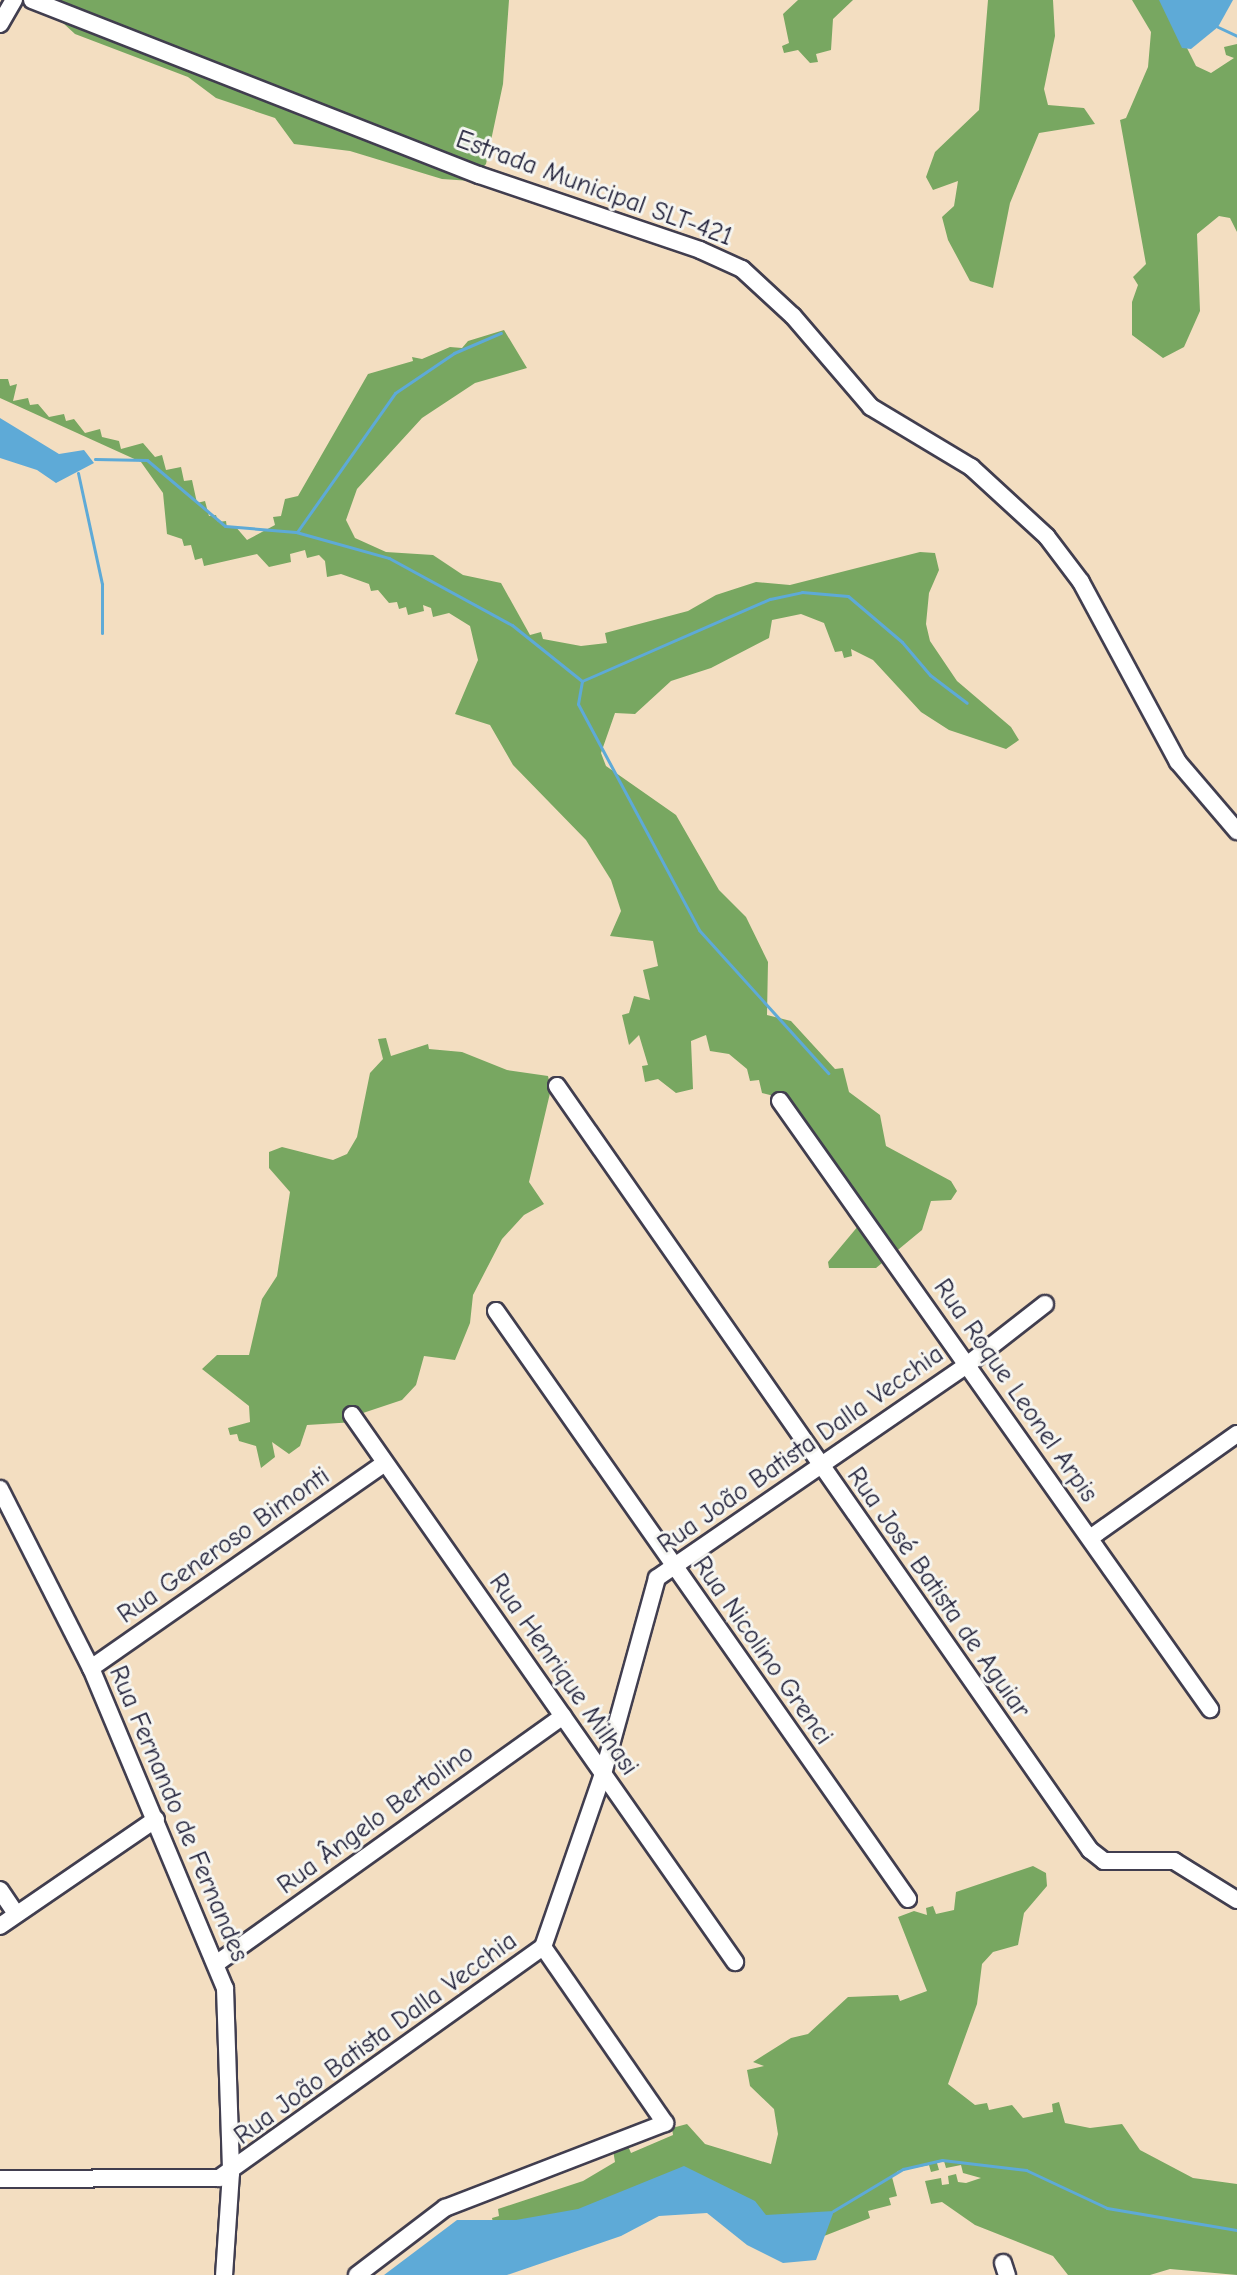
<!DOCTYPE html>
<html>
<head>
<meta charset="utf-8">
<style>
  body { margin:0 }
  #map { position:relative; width:1237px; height:2275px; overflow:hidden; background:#f3dec1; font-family:"Comic Neue",sans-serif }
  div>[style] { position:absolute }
  .forest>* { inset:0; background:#78a761 }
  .water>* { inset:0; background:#5eaad7 }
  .stream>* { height:3px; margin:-1.5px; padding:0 1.5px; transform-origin:1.5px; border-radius:1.5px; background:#5eaad7 }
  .roads { filter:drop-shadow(2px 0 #413e4f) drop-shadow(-2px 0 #413e4f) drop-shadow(0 2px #413e4f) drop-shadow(0 -2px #413e4f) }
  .minor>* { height:16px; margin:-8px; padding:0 8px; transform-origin:8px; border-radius:8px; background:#fff }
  span { translate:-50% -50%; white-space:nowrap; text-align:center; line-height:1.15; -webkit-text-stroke:6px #f6f6f2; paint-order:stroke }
  .street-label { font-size:26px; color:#22223b }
</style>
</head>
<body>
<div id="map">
  <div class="forest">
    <i style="clip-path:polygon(38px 0,509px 0,503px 84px,486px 164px,471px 181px,442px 179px,350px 151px,294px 144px,275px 118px,216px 98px,188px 77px,75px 34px)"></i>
    <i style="clip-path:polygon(798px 0,853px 0,833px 19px,831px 50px,816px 54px,818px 62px,810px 63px,798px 50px,784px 53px,782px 46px,789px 43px,783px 14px)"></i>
    <i style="clip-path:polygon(988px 0,1053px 0,1055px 36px,1044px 89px,1048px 105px,1084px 108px,1095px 124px,1039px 133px,1010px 203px,993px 288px,970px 281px,948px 240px,942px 217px,954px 206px,958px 181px,933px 190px,926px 177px,935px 152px,979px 110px)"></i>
    <i style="clip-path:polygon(1132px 0,1171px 0,1178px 30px,1196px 66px,1211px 73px,1234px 58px,1226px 55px,1224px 47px,1237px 44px,1237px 232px,1230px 218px,1219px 216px,1197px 234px,1200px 311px,1184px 347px,1163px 358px,1132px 335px,1132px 302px,1138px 285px,1133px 277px,1146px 264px,1120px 120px,1126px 118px,1148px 67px,1151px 32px)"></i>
    <i style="clip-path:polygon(504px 330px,527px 368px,475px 383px,422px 418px,357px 489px,346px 520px,355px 538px,386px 552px,433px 555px,463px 575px,501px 583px,530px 635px,541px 632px,543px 639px,581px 646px,607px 643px,605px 633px,688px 611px,716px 595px,756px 582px,790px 585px,920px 552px,935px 553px,939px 570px,929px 593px,926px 624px,930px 641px,957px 681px,1011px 727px,1019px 740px,1006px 749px,949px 730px,921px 712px,873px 660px,851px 649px,852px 656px,844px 658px,842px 651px,835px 652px,824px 623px,801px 614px,772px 620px,769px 638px,711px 668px,671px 681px,635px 714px,615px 713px,601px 753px,606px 766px,676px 815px,719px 890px,746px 917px,768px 962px,767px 1015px,791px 1021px,835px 1069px,843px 1068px,849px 1092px,880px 1115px,886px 1146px,951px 1181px,957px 1191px,951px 1200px,931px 1201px,922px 1230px,876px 1268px,829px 1268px,828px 1262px,859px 1225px,782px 1098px,762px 1093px,759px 1080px,750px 1081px,747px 1069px,729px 1054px,710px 1051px,706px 1035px,691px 1041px,693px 1089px,676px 1093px,658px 1079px,645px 1082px,642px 1066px,648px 1065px,639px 1035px,629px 1045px,622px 1015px,629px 1013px,634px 996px,650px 1000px,643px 970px,658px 966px,653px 941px,610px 936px,621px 911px,611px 880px,586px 840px,513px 765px,490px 725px,455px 714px,478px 660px,470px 626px,449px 613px,433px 617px,431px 608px,423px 605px,424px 611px,408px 615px,406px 607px,399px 609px,397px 602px,389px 603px,378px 590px,371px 591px,369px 584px,341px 574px,327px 577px,325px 561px,319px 555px,307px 558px,305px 550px,290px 554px,291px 562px,269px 567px,257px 554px,204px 566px,202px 558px,195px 560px,191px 545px,184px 546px,182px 539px,167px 534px,163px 493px,141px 462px,0 398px,0 379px,8px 379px,10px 386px,17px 384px,13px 401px,28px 398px,30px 405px,38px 404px,49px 417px,64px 414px,66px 421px,74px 419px,85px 433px,100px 429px,102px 437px,119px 441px,121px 449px,143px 443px,155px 457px,162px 455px,166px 470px,181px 467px,184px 481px,192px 480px,197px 503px,205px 501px,209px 516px,216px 515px,218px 522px,226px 521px,227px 528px,235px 526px,247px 540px,275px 525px,273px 517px,281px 516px,285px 499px,298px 496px,368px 374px,413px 361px,412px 357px,422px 359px,450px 347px,462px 348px,468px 341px)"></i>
    <i style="clip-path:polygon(386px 1038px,391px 1056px,428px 1044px,429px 1049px,462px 1052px,507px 1070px,548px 1076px,551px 1089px,529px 1182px,544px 1204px,524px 1215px,502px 1239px,473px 1295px,470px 1323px,455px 1360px,424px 1356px,416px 1385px,402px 1400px,357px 1415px,355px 1422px,307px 1425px,300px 1446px,289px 1454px,272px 1442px,275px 1457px,261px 1468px,256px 1446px,239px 1441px,237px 1434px,230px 1435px,228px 1428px,250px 1422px,249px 1406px,202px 1369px,217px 1355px,249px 1355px,262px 1299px,277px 1276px,290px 1192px,269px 1168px,269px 1152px,282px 1147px,333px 1160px,347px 1154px,357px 1137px,370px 1073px,383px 1059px,378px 1039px)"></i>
    <i style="clip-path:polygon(1033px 1866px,1046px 1873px,1047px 1886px,1024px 1913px,1018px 1945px,993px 1952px,982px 1964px,977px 2004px,948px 2084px,975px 2105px,987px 2103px,989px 2110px,1012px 2105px,1023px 2118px,1053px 2112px,1052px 2104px,1059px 2102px,1065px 2123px,1090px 2128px,1122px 2124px,1140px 2150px,1193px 2178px,1237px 2184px,1237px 2275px,1170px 2269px,1150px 2275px,1068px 2275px,1053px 2256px,975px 2225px,942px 2202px,931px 2204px,925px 2181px,941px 2178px,942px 2185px,949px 2184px,948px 2176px,956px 2174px,958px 2182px,966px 2183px,981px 2178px,963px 2173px,961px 2165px,946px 2168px,944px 2161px,937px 2163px,939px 2170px,931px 2172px,929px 2165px,898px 2171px,892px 2177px,897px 2196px,889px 2198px,891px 2205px,868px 2211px,870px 2218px,819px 2238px,731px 2203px,495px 2233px,492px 2218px,499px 2216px,498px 2209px,583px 2181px,615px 2162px,613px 2150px,628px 2146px,631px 2153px,673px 2135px,672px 2128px,687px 2124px,705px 2144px,771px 2164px,778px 2134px,774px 2109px,750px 2086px,747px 2070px,764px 2066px,753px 2062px,791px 2038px,808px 2034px,848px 1997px,898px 1995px,900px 2001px,927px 1991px,898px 1917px,914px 1911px,927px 1915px,926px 1908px,933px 1906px,936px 1914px,954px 1910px,956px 1892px)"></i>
  </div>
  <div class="water">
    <i style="clip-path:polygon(1159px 0,1233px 0,1218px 27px,1191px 49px,1182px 48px)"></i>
    <i style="clip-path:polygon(0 418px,59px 454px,84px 450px,94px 463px,56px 483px,37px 470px,0 458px)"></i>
    <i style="clip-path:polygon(684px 2166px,755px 2201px,766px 2215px,834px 2211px,816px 2260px,783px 2263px,747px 2245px,707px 2213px,659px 2216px,621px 2236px,507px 2275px,384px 2275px,457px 2220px,516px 2220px,578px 2209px)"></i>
  </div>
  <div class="stream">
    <i style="left:1218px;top:27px;width:21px;rotate:25deg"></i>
    <i style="left:95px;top:459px;width:52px;rotate:1.1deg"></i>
    <i style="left:147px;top:460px;width:102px;rotate:40.2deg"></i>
    <i style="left:225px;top:526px;width:71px;rotate:4.8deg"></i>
    <i style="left:296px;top:532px;width:97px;rotate:15.6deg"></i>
    <i style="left:389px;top:558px;width:140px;rotate:28.6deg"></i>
    <i style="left:512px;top:625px;width:90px;rotate:38.7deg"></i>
    <i style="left:582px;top:681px;width:23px;rotate:100deg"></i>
    <i style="left:578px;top:704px;width:256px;rotate:61.8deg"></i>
    <i style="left:699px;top:930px;width:193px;rotate:47.9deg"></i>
    <i style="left:78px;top:473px;width:114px;rotate:77.8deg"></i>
    <i style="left:102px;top:584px;width:49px;rotate:90deg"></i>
    <i style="left:297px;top:532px;width:170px;rotate:-54.8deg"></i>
    <i style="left:395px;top:393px;width:71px;rotate:-34.1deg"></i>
    <i style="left:454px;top:353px;width:51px;rotate:-23.1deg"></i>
    <i style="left:582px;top:681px;width:205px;rotate:-23.6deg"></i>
    <i style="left:770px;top:599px;width:33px;rotate:-12deg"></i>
    <i style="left:802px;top:592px;width:46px;rotate:5deg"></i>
    <i style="left:848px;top:596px;width:71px;rotate:40.4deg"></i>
    <i style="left:902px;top:642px;width:43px;rotate:49.7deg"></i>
    <i style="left:930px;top:675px;width:46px;rotate:37.1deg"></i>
    <i style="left:833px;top:2211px;width:82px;rotate:-31deg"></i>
    <i style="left:903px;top:2169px;width:40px;rotate:-13deg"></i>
    <i style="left:942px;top:2160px;width:85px;rotate:6.8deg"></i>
    <i style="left:1026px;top:2170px;width:89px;rotate:25.1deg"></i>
    <i style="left:1107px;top:2208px;width:132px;rotate:9.6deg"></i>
  </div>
  <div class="roads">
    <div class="minor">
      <i style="left:32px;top:0;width:480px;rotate:21.4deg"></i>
      <i style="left:479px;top:175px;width:233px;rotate:18.7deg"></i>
      <i style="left:700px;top:250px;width:46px;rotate:24.3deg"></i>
      <i style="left:742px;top:269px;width:69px;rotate:42.7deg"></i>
      <i style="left:793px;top:316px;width:120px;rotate:49.4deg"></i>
      <i style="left:871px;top:407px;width:117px;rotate:31deg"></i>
      <i style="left:971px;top:467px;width:103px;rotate:42.6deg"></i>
      <i style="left:1047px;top:537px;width:56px;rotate:52.9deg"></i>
      <i style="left:1081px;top:582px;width:204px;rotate:61.7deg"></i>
      <i style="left:1178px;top:762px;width:91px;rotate:49.5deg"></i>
      <i style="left:0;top:24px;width:28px;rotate:-60deg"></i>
      <i style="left:557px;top:1086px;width:932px;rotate:55.1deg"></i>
      <i style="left:1090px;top:1850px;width:18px;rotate:38deg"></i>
      <i style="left:1104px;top:1861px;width:70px"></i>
      <i style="left:1174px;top:1861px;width:74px;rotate:31.8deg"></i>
      <i style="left:780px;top:1101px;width:745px;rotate:54.73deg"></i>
      <i style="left:496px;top:1311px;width:718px;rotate:54.98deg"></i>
      <i style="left:352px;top:1415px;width:668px;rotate:55deg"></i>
      <i style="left:0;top:1489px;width:201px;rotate:63.1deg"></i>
      <i style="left:91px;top:1668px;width:347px;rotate:67.3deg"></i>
      <i style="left:225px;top:1988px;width:185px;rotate:88.1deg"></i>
      <i style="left:231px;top:2173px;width:102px;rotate:93.9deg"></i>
      <i style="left:1090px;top:1538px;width:180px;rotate:-35.3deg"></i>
      <i style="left:91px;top:1668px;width:358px;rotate:-34.9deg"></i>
      <i style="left:0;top:1890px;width:29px;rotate:56deg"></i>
      <i style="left:0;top:1926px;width:189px;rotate:-34.4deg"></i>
      <i style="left:217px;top:1963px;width:425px;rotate:-35.5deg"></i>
      <i style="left:0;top:2179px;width:219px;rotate:-0.3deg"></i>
      <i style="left:219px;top:2178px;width:398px;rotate:-35.5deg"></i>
      <i style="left:543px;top:1947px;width:183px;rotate:-70.9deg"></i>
      <i style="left:603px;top:1774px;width:203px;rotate:-74.6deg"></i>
      <i style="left:657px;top:1578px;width:376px;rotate:-34.5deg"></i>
      <i style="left:967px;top:1365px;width:99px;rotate:-38deg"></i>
      <i style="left:1003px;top:2263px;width:13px;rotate:72deg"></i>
      <i style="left:357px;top:2275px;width:111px;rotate:-37.3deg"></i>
      <i style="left:445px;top:2208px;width:236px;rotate:-21.1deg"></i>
      <i style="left:665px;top:2123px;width:214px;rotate:-124.7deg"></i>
    </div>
  </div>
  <div class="street-label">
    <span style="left:594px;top:189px;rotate:20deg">Estrada Municipal SLT-421</span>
    <span style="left:1015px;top:1391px;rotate:55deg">Rua Roque Leonel Arpis</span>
    <span style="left:801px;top:1450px;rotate:-35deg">Rua João Batista Dalla Vecchia</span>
    <span style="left:224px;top:1546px;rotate:-35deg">Rua Generoso Bimonti</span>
    <span style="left:938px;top:1593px;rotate:55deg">Rua José Batista de Aguiar</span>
    <span style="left:762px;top:1651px;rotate:55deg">Rua Nicolino Grenci</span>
    <span style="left:563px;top:1675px;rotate:55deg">Rua Henrique Milhasi</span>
    <span style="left:178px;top:1814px;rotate:67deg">Rua Fernando de Fernandes</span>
    <span style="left:376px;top:1820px;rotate:-36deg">Rua Ângelo Bertolino</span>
    <span style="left:376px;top:2039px;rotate:-36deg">Rua João Batista Dalla Vecchia</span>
  </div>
</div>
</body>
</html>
